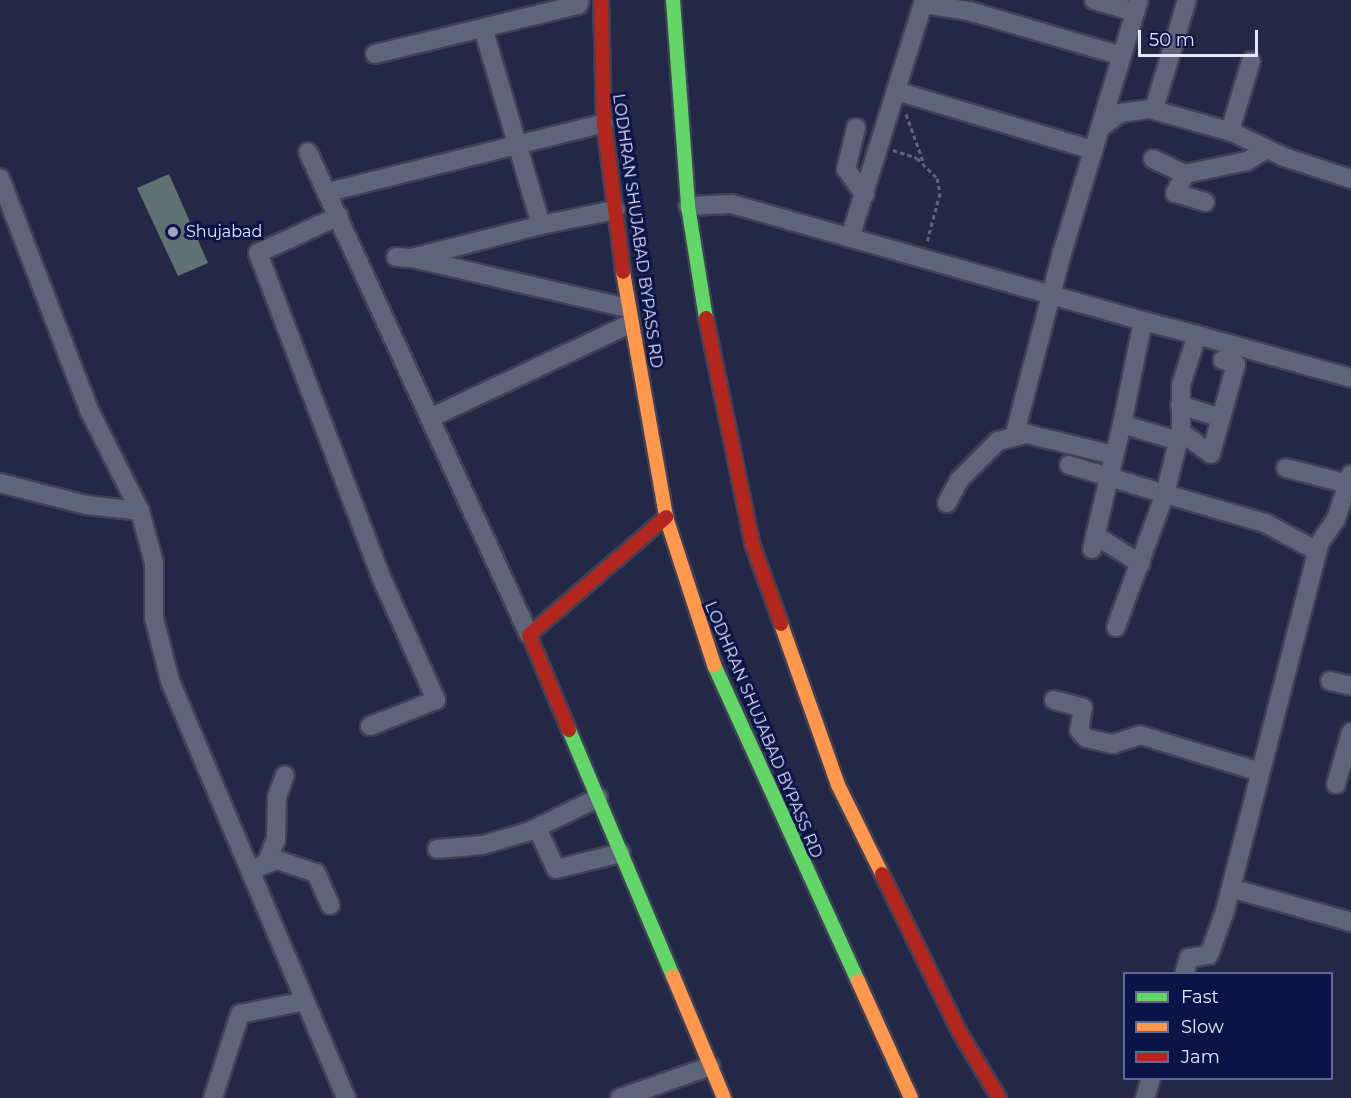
<!DOCTYPE html>
<html>
<head>
<meta charset="utf-8">
<style>
  body { margin:0 }
  #map { position:relative; width:1351px; height:1098px; overflow:hidden; background:#222845; font-family:Montserrat,sans-serif }
  div>[style] { position:absolute }
  .building>* { inset:0; background:#5f7172 }
  .path>* { height:3px; margin-top:-1.5px; transform-origin:0; background:repeating-linear-gradient(90deg,#5e647a 0 4.5px,transparent 0 7.5px) }
  .roads { filter:drop-shadow(2px 0 #3e4158) drop-shadow(-2px 0 #3e4158) drop-shadow(0 2px #3e4158) drop-shadow(0 -2px #3e4158) }
  .street>* { height:18px; margin:-9px; padding:0 9px; transform-origin:9px; border-radius:9px; background:#5e647b }
  .fast>* { height:14px; margin:-7px; padding:0 7px; transform-origin:7px; border-radius:7px; background:#63d668 }
  .slow>* { height:14px; margin:-7px; padding:0 7px; transform-origin:7px; border-radius:7px; background:#ff974d }
  .jam>* { height:14px; margin:-7px; padding:0 7px; transform-origin:7px; border-radius:7px; background:#b3261e }
  .dots>* { width:16px; height:16px; translate:-50% -50%; box-sizing:border-box; border:3px solid #0c1347; border-radius:50% }
  span { translate:-50% -50%; white-space:nowrap; text-align:center; line-height:1.15; -webkit-text-stroke:6px #0c1347; paint-order:stroke }
  .street-label { font-size:16px; color:#e2e9fe }
  .poi-label { font-size:16px; color:#e2e9fe }
  .left { translate:0 -50%; text-align:left }
  .legend { position:absolute; left:1123px; top:972px; width:210px; height:108px; box-sizing:border-box; background:#0c1347; border:2px solid #626990; margin:0; padding:8px 10px; list-style:none; font-size:18px; color:#e2e9fe }
  .legend li { display:flex; align-items:center; gap:12px; height:30px }
  .legend b { width:30px; border:2px solid #626990 }
  .scale { position:absolute; left:1138px; top:30px; width:120px; height:27px; box-sizing:border-box; border:3px solid #e2e9fe; border-top:0; padding-left:8px; font-size:18px; line-height:21px; white-space:nowrap; color:#e2e9fe; -webkit-text-stroke:4px #0c1347; paint-order:stroke }
</style>
</head>
<body>
<div id="map">
  <div class="building">
    <i style="clip-path:polygon(169px 174px,208px 263px,178px 276px,137px 188px)"></i>
  </div>
  <div class="path">
    <i style="left:906px;top:114px;width:50px;rotate:70.1deg"></i>
    <i style="left:893px;top:150px;width:25px;rotate:18deg"></i>
    <i style="left:917px;top:158px;width:28px;rotate:45deg"></i>
    <i style="left:937px;top:178px;width:15px;rotate:79deg"></i>
    <i style="left:940px;top:193px;width:51px;rotate:104.9deg"></i>
  </div>
  <div class="roads">
    <div class="street">
      <i style="left:1094px;top:0;width:43px;rotate:16.3deg"></i>
      <i style="left:923px;top:4px;width:47px;rotate:8.7deg"></i>
      <i style="left:969px;top:11px;width:159px;rotate:16.4deg"></i>
      <i style="left:483px;top:28px;width:205px;rotate:73.6deg"></i>
      <i style="left:541px;top:225px;width:76px;rotate:-11.5deg"></i>
      <i style="left:375px;top:54px;width:209px;rotate:-13.6deg"></i>
      <i style="left:578px;top:5px;width:5px;rotate:-68deg"></i>
      <i style="left:896px;top:91px;width:206px;rotate:16.7deg"></i>
      <i style="left:1154px;top:109px;width:114px;rotate:-73.2deg"></i>
      <i style="left:856px;top:128px;width:42px;rotate:103.7deg"></i>
      <i style="left:846px;top:169px;width:32px;rotate:54deg"></i>
      <i style="left:1100px;top:128px;width:25px;rotate:-37deg"></i>
      <i style="left:1120px;top:113px;width:30px;rotate:-8deg"></i>
      <i style="left:1150px;top:109px;width:85px;rotate:15.7deg"></i>
      <i style="left:1232px;top:132px;width:58px;rotate:25.7deg"></i>
      <i style="left:1284px;top:157px;width:71px;rotate:18.2deg"></i>
      <i style="left:1230px;top:131px;width:73px;rotate:-73.3deg"></i>
      <i style="left:308px;top:152px;width:531px;rotate:65.41deg"></i>
      <i style="left:1153px;top:159px;width:35px;rotate:25deg"></i>
      <i style="left:0;top:178px;width:251px;rotate:69deg"></i>
      <i style="left:90px;top:412px;width:111px;rotate:63.2deg"></i>
      <i style="left:140px;top:511px;width:54px;rotate:74.9deg"></i>
      <i style="left:154px;top:563px;width:55px;rotate:90deg"></i>
      <i style="left:154px;top:618px;width:65px;rotate:75.7deg"></i>
      <i style="left:170px;top:681px;width:453px;rotate:67.1deg"></i>
      <i style="left:328px;top:192px;width:284px;rotate:-14deg"></i>
      <i style="left:1205px;top:202px;width:31px;rotate:-163deg"></i>
      <i style="left:1175px;top:193px;width:21px;rotate:-62deg"></i>
      <i style="left:1185px;top:174px;width:63px;rotate:-11.8deg"></i>
      <i style="left:1247px;top:161px;width:23px;rotate:-31deg"></i>
      <i style="left:688px;top:206px;width:44px;rotate:-2.6deg"></i>
      <i style="left:732px;top:204px;width:427px;rotate:15.9deg"></i>
      <i style="left:339px;top:216px;width:89px;rotate:155.4deg"></i>
      <i style="left:258px;top:253px;width:347px;rotate:69.2deg"></i>
      <i style="left:381px;top:577px;width:135px;rotate:65.9deg"></i>
      <i style="left:436px;top:700px;width:71px;rotate:158.5deg"></i>
      <i style="left:850px;top:238px;width:249px;rotate:-72.7deg"></i>
      <i style="left:396px;top:257px;width:16px;rotate:4deg"></i>
      <i style="left:412px;top:258px;width:133px;rotate:-14.3deg"></i>
      <i style="left:412px;top:258px;width:221px;rotate:13.1deg"></i>
      <i style="left:1180px;top:405px;width:43px;rotate:17.6deg"></i>
      <i style="left:1221px;top:418px;width:37px;rotate:106deg"></i>
      <i style="left:1211px;top:454px;width:37px;rotate:-144deg"></i>
      <i style="left:432px;top:417px;width:219px;rotate:-25.2deg"></i>
      <i style="left:1221px;top:418px;width:56px;rotate:-74.5deg"></i>
      <i style="left:1236px;top:364px;width:14px;rotate:-163deg"></i>
      <i style="left:1122px;top:424px;width:105px;rotate:-78.5deg"></i>
      <i style="left:1143px;top:321px;width:56px;rotate:14.5deg"></i>
      <i style="left:1014px;top:437px;width:190px;rotate:-75.4deg"></i>
      <i style="left:1062px;top:253px;width:264px;rotate:-73.1deg"></i>
      <i style="left:1069px;top:465px;width:100px;rotate:16.8deg"></i>
      <i style="left:1165px;top:494px;width:66px;rotate:-76deg"></i>
      <i style="left:1181px;top:430px;width:45px;rotate:-90deg"></i>
      <i style="left:1181px;top:385px;width:52px;rotate:-72.3deg"></i>
      <i style="left:1197px;top:335px;width:160px;rotate:15.6deg"></i>
      <i style="left:1286px;top:468px;width:64px;rotate:14.5deg"></i>
      <i style="left:0;top:483px;width:89px;rotate:14.3deg"></i>
      <i style="left:86px;top:505px;width:54px;rotate:6.3deg"></i>
      <i style="left:947px;top:503px;width:26px;rotate:-62deg"></i>
      <i style="left:959px;top:480px;width:55px;rotate:-45deg"></i>
      <i style="left:998px;top:441px;width:30px;rotate:-14deg"></i>
      <i style="left:1027px;top:434px;width:89px;rotate:13.7deg"></i>
      <i style="left:1095px;top:535px;width:54px;rotate:32.2deg"></i>
      <i style="left:1092px;top:549px;width:129px;rotate:-76.5deg"></i>
      <i style="left:1122px;top:424px;width:59px;rotate:16.9deg"></i>
      <i style="left:1116px;top:627px;width:142px;rotate:-69.8deg"></i>
      <i style="left:1165px;top:494px;width:104px;rotate:16.2deg"></i>
      <i style="left:1265px;top:523px;width:59px;rotate:28.3deg"></i>
      <i style="left:1330px;top:681px;width:22px;rotate:13deg"></i>
      <i style="left:1054px;top:700px;width:30px;rotate:15deg"></i>
      <i style="left:1083px;top:708px;width:22px;rotate:100deg"></i>
      <i style="left:1079px;top:730px;width:11px;rotate:49deg"></i>
      <i style="left:1086px;top:738px;width:28px;rotate:13deg"></i>
      <i style="left:1113px;top:744px;width:28px;rotate:-18deg"></i>
      <i style="left:1140px;top:735px;width:126px;rotate:17.1deg"></i>
      <i style="left:1336px;top:784px;width:54px;rotate:-73.9deg"></i>
      <i style="left:537px;top:828px;width:45px;rotate:65.1deg"></i>
      <i style="left:556px;top:869px;width:67px;rotate:-13.8deg"></i>
      <i style="left:437px;top:849px;width:46px;rotate:-5deg"></i>
      <i style="left:483px;top:845px;width:49px;rotate:-16.6deg"></i>
      <i style="left:530px;top:831px;width:76px;rotate:-25.9deg"></i>
      <i style="left:267px;top:861px;width:23px;rotate:-67deg"></i>
      <i style="left:276px;top:840px;width:43px;rotate:-88.7deg"></i>
      <i style="left:277px;top:797px;width:23px;rotate:-70deg"></i>
      <i style="left:250px;top:870px;width:29px;rotate:-20deg"></i>
      <i style="left:277px;top:860px;width:41px;rotate:18.4deg"></i>
      <i style="left:316px;top:873px;width:35px;rotate:66deg"></i>
      <i style="left:1231px;top:888px;width:125px;rotate:15.8deg"></i>
      <i style="left:1184px;top:974px;width:17px;rotate:-73deg"></i>
      <i style="left:1189px;top:958px;width:20px;rotate:-9deg"></i>
      <i style="left:1209px;top:955px;width:47px;rotate:-70deg"></i>
      <i style="left:1225px;top:911px;width:379px;rotate:-75.6deg"></i>
      <i style="left:1319px;top:544px;width:30px;rotate:-56deg"></i>
      <i style="left:1336px;top:519px;width:47px;rotate:-71.6deg"></i>
      <i style="left:213px;top:1098px;width:88px;rotate:-72.2deg"></i>
      <i style="left:240px;top:1014px;width:66px;rotate:-11.3deg"></i>
      <i style="left:620px;top:1098px;width:96px;rotate:-19.4deg"></i>
      <i style="left:1145px;top:1098px;width:21px;rotate:-73deg"></i>
    </div>
    <div class="fast">
      <i style="left:673px;top:0;width:207px;rotate:85.8deg"></i>
      <i style="left:688px;top:206px;width:113px;rotate:80.9deg"></i>
      <i style="left:714px;top:665px;width:347px;rotate:65.5deg"></i>
      <i style="left:569px;top:730px;width:267px;rotate:67.1deg"></i>
    </div>
    <div class="slow">
      <i style="left:623px;top:272px;width:249px;rotate:80deg"></i>
      <i style="left:666px;top:517px;width:156px;rotate:72deg"></i>
      <i style="left:781px;top:624px;width:171px;rotate:70.5deg"></i>
      <i style="left:838px;top:785px;width:99px;rotate:63.7deg"></i>
      <i style="left:673px;top:976px;width:132px;rotate:67.3deg"></i>
      <i style="left:858px;top:981px;width:128px;rotate:65.6deg"></i>
    </div>
    <div class="jam">
      <i style="left:601px;top:0;width:123px;rotate:88.6deg"></i>
      <i style="left:604px;top:123px;width:150px;rotate:82.7deg"></i>
      <i style="left:706px;top:318px;width:230px;rotate:78.4deg"></i>
      <i style="left:752px;top:543px;width:86px;rotate:70.3deg"></i>
      <i style="left:569px;top:730px;width:103px;rotate:-112.8deg"></i>
      <i style="left:529px;top:635px;width:181px;rotate:-40.7deg"></i>
      <i style="left:882px;top:874px;width:177px;rotate:63.9deg"></i>
      <i style="left:960px;top:1033px;width:76px;rotate:59deg"></i>
    </div>
  </div>
  <div class="dots">
    <i style="left:173px;top:232px;background:#9fa5bd"></i>
  </div>
  <div class="street-label">
    <span style="left:637px;top:231px;rotate:82deg">LODHRAN SHUJABAD BYPASS RD</span>
    <span style="left:763px;top:730px;rotate:67deg">LODHRAN SHUJABAD BYPASS RD</span>
  </div>
  <div class="poi-label">
    <span class="left" style="left:186px;top:232px">Shujabad</span>
  </div>
  <ul class="legend">
  <li><b style="height:8px;background:#63d668"></b>Fast</li>
  <li><b style="height:8px;background:#ff974d"></b>Slow</li>
  <li><b style="height:8px;background:#b3261e"></b>Jam</li>
  </ul>
  <div class="scale">50 m</div>
</div>
</body>
</html>
